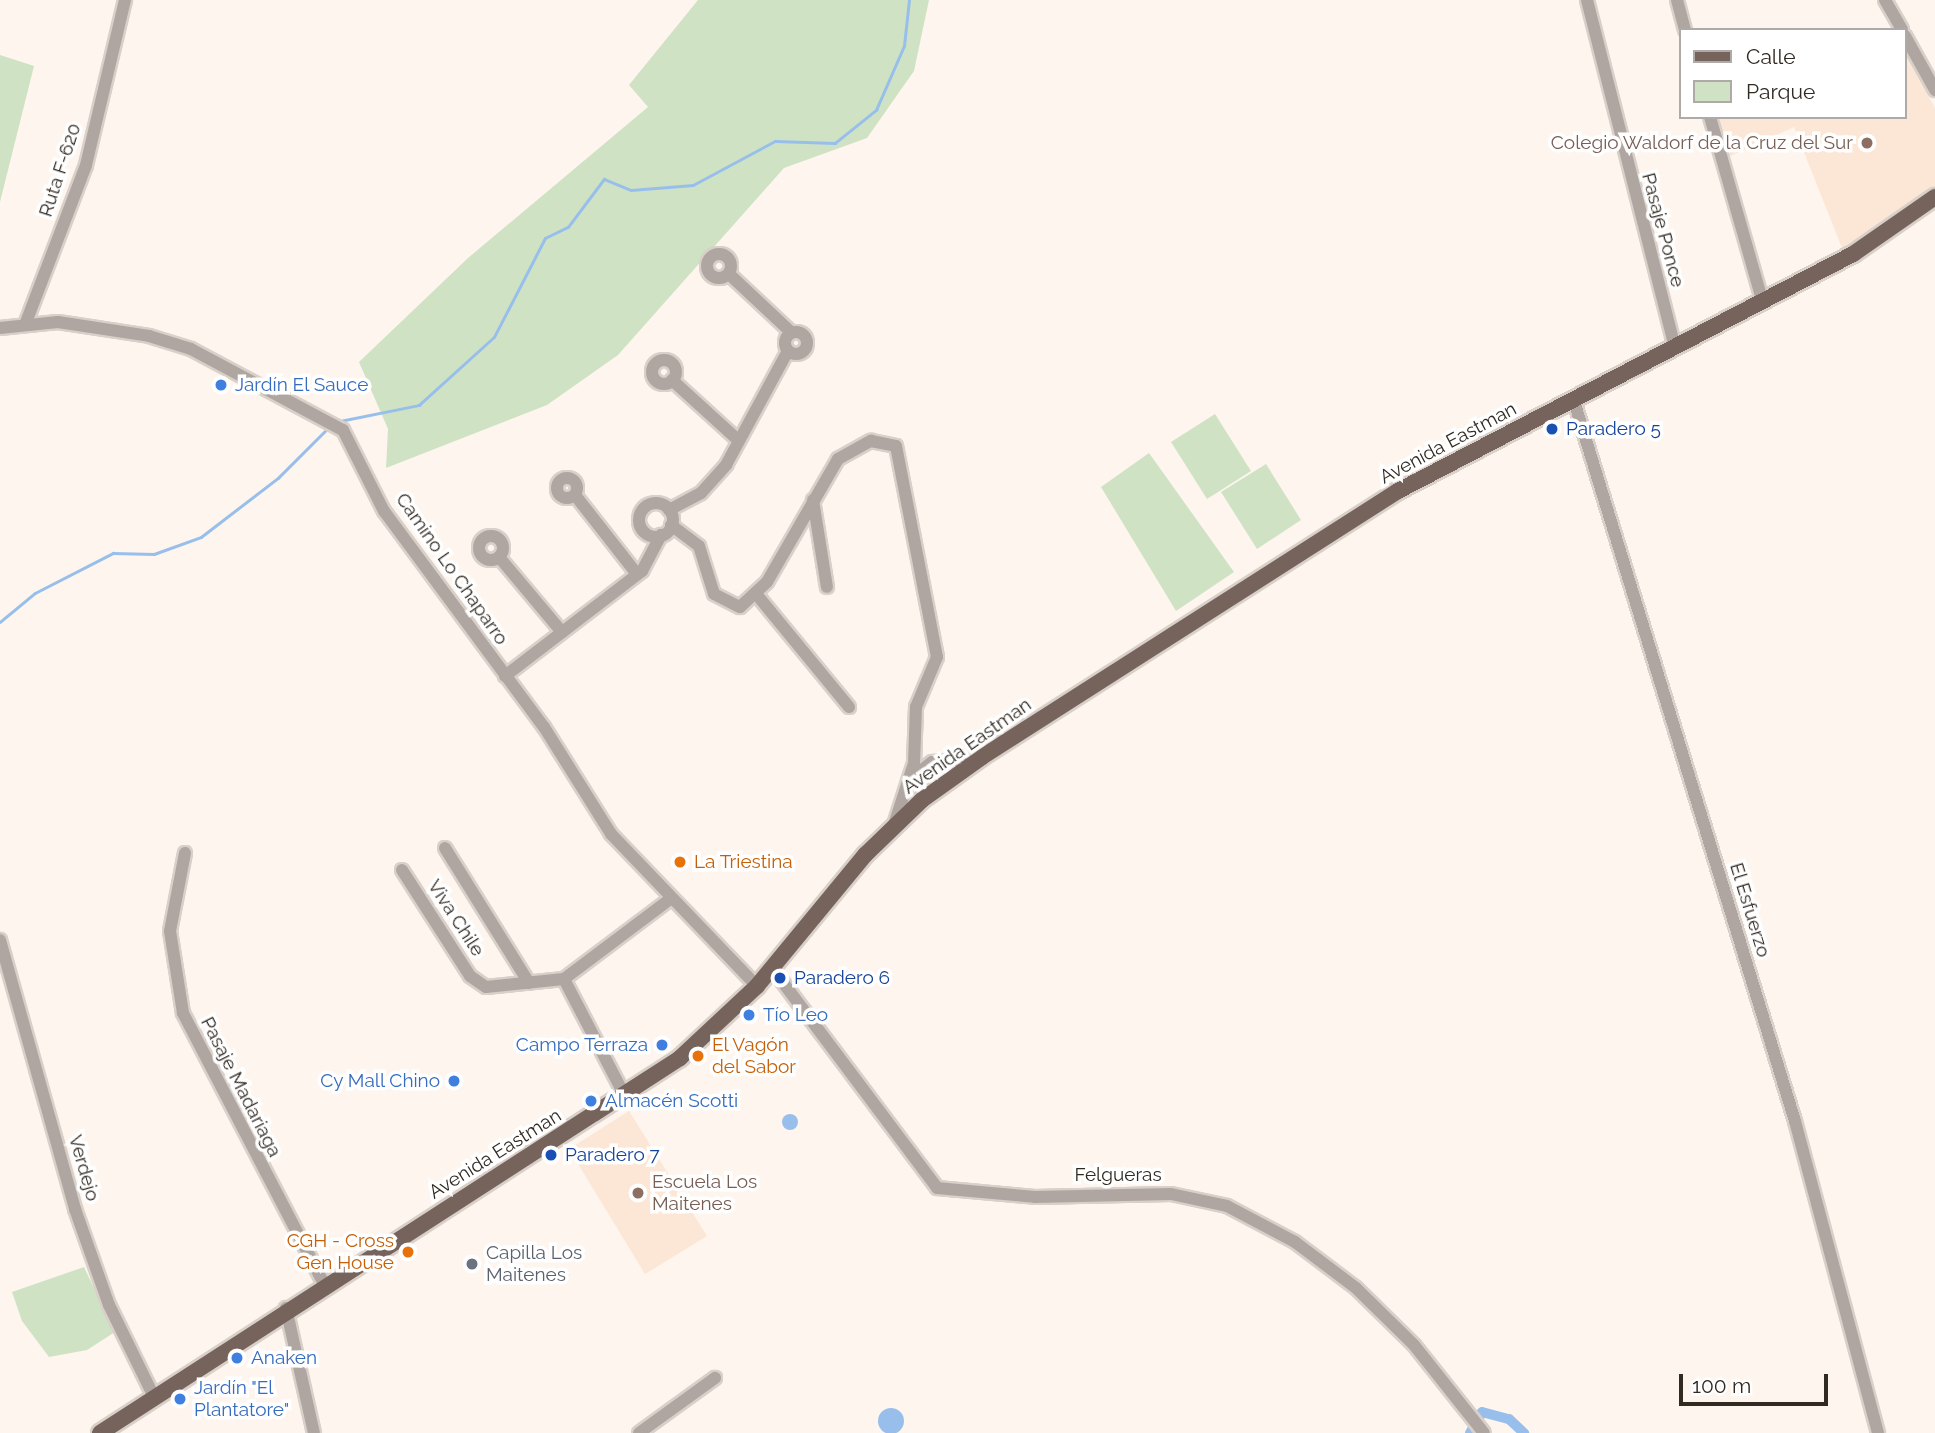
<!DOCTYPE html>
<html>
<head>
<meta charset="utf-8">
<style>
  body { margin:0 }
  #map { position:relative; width:1935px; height:1433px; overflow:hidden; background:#fdf5ee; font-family:Raleway,sans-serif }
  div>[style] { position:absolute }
  .built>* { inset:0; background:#fce6d5 }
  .green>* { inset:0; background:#cfe3c4 }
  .water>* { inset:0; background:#98bfeb }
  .round { border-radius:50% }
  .stream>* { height:2.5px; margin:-1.25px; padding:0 1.25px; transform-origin:1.25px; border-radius:1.25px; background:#98bfeb }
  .canal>* { height:10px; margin:-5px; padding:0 5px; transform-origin:5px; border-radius:5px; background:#98bfeb }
  .roads { filter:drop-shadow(2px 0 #d8d0c9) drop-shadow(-2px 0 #d8d0c9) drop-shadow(0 2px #d8d0c9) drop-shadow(0 -2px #d8d0c9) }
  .minor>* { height:12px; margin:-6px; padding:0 6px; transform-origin:6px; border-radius:6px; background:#b0a6a1 }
  .minor>.ring { margin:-6px; padding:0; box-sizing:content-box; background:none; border:12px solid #b0a6a1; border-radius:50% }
  .major>* { height:16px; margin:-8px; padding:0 8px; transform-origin:8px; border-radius:8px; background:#76635c }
  .dots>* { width:19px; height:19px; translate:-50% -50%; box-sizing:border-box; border:4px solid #fff; border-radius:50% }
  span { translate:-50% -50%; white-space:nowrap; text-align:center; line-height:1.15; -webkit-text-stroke:7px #fff; paint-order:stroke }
  .education-label { font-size:19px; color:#785e54 }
  .right { translate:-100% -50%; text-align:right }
  .left { translate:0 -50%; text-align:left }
  .street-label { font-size:19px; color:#312a23 }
  .shop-label { font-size:19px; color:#366cbe }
  .transit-label { font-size:19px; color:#164399 }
  .food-label { font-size:19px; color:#c56008 }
  .worship-label { font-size:19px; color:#5b616d }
  .legend { position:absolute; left:1679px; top:28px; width:228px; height:91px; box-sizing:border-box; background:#fff; border:2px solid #adaaa7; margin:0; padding:9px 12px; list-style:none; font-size:21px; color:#312a23 }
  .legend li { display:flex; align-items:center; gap:14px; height:35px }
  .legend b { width:35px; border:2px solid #adaaa7 }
  .scale { position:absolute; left:1679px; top:1374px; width:149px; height:32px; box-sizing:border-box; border:4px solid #312a23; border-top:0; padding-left:9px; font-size:21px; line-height:24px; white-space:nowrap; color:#312a23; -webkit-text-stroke:5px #fff; paint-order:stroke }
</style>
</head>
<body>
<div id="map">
  <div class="built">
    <i style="clip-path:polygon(1905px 53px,1935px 108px,1935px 188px,1842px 248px,1794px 127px,1726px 158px,1714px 117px,1905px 117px)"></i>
    <i style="clip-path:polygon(629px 1111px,707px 1236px,645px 1274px,569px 1149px)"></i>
  </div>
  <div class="green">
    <i style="clip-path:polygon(698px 0,929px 0,914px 71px,867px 138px,784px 168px,618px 355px,547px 405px,386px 468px,388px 429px,359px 362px,468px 258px,648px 107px,629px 85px)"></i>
    <i style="clip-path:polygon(0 55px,34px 66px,0 202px)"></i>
    <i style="clip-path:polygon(1215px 414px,1251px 471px,1207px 499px,1171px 442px)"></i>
    <i style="clip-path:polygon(1149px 453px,1234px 572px,1176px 611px,1101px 487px)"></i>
    <i style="clip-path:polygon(1266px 464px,1301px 520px,1257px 549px,1221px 492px)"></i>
    <i style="clip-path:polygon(84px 1267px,115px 1332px,87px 1350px,49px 1357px,22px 1321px,12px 1292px)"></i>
  </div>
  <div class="water">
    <i class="round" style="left:782px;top:1114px;width:16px;height:16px"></i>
    <i class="round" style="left:878px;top:1408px;width:26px;height:26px"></i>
  </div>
  <div class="stream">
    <i style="left:335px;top:422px;width:86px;rotate:-11.4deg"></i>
    <i style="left:419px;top:405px;width:101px;rotate:-42.2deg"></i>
    <i style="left:494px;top:337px;width:111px;rotate:-62.7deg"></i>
    <i style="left:545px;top:238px;width:25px;rotate:-26deg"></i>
    <i style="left:568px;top:227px;width:60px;rotate:-53.1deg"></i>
    <i style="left:604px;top:179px;width:29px;rotate:22deg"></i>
    <i style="left:631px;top:190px;width:62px;rotate:-4.6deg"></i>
    <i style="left:693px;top:185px;width:93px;rotate:-28.2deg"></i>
    <i style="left:775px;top:141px;width:60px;rotate:1.9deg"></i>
    <i style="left:835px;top:143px;width:53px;rotate:-38.8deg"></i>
    <i style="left:876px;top:110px;width:70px;rotate:-66.4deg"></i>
    <i style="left:904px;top:46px;width:46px;rotate:-83.8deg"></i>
    <i style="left:0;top:622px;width:45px;rotate:-39.6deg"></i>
    <i style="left:35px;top:593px;width:88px;rotate:-27.1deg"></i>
    <i style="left:113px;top:553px;width:41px;rotate:1.4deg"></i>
    <i style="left:154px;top:554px;width:50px;rotate:-19.9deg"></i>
    <i style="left:201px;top:537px;width:97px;rotate:-37.5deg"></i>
    <i style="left:278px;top:478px;width:74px;rotate:-45deg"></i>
  </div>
  <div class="canal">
    <i style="left:1470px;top:1433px;width:24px;rotate:-60deg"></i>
    <i style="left:1482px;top:1412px;width:28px;rotate:15deg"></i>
    <i style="left:1509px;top:1419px;width:21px;rotate:43deg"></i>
  </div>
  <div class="roads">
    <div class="minor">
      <i style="left:1587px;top:0;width:359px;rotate:75.8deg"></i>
      <i style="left:1677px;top:0;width:31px;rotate:75deg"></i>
      <i style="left:1885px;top:0;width:34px;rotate:60deg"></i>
      <i style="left:1905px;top:36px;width:62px;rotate:60.9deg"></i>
      <i style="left:1710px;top:117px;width:193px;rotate:74.1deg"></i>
      <i class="ring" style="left:707px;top:254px;width:12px;height:12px"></i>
      <i style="left:729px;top:274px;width:86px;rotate:43.1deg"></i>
      <i style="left:25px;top:325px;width:171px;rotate:-69.1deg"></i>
      <i style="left:86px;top:165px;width:170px;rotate:-76.7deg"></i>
      <i style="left:0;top:328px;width:58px;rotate:-5.9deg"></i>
      <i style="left:58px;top:322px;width:92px;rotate:8.7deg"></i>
      <i style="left:149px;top:336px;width:44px;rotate:17.2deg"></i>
      <i style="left:191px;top:349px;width:172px;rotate:28.1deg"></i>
      <i style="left:343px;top:430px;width:91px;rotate:63.2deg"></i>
      <i style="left:384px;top:511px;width:269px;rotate:53.5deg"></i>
      <i style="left:544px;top:727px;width:126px;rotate:57.9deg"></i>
      <i style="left:611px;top:834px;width:211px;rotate:46.2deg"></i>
      <i class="ring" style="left:785px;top:332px;width:10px;height:10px"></i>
      <i class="ring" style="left:652px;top:360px;width:12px;height:12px"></i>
      <i style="left:672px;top:380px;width:89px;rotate:42.3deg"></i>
      <i style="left:1574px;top:401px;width:753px;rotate:72.94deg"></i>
      <i style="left:1795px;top:1121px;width:323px;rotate:75.1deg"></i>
      <i class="ring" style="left:557px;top:478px;width:8px;height:8px"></i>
      <i style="left:575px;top:495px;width:100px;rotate:51.9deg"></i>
      <i style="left:813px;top:500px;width:88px;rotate:80.9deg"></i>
      <i class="ring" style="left:639px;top:503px;width:22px;height:22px"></i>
      <i style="left:669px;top:510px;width:36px;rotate:-28deg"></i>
      <i style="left:701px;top:493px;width:38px;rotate:-48deg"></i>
      <i style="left:726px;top:465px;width:130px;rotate:-61.5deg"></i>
      <i style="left:671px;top:525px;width:35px;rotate:37deg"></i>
      <i style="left:699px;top:546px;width:50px;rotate:72.6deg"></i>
      <i style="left:714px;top:594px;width:29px;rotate:27deg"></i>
      <i style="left:740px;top:607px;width:37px;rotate:-43deg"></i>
      <i style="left:767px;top:582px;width:142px;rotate:-60deg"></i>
      <i style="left:838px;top:459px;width:38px;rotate:-29deg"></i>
      <i style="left:871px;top:441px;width:25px;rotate:11deg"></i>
      <i style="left:896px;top:446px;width:215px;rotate:79deg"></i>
      <i style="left:937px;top:657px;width:54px;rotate:112.8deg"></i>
      <i style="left:916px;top:707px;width:56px;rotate:92deg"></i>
      <i style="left:914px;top:763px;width:65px;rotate:107.9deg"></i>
      <i class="ring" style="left:479px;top:536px;width:12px;height:12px"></i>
      <i style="left:499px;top:557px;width:98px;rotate:50deg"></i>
      <i style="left:757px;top:595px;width:145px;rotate:50.6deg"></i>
      <i style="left:505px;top:676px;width:173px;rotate:-37.5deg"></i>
      <i style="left:642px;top:571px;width:41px;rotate:-62.2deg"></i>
      <i style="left:911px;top:779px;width:27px;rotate:-39deg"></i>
      <i style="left:932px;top:762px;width:48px;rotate:-4.8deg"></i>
      <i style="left:445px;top:848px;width:159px;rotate:58.1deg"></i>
      <i style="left:185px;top:853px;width:79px;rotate:100.9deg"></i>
      <i style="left:170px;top:931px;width:83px;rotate:81deg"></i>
      <i style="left:183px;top:1013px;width:305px;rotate:62.5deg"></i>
      <i style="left:402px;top:870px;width:126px;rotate:57.3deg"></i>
      <i style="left:470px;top:976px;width:19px;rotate:35deg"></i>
      <i style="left:486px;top:987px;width:78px;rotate:-5.9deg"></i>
      <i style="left:564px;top:979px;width:133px;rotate:-37deg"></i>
      <i style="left:0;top:940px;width:279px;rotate:74.4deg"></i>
      <i style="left:75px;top:1209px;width:102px;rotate:70.5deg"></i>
      <i style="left:109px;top:1305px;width:102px;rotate:63.9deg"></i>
      <i style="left:772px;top:968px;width:275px;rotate:53.1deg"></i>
      <i style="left:937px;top:1188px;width:98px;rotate:5.2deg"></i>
      <i style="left:1035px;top:1197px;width:136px;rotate:-1.3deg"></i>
      <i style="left:1171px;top:1194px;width:57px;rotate:12.1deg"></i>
      <i style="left:1227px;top:1206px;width:77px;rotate:27.9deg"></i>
      <i style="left:1295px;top:1242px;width:76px;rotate:37deg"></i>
      <i style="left:1356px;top:1288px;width:81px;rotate:44.5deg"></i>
      <i style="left:1414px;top:1345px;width:112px;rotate:51.5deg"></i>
      <i style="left:564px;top:979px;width:132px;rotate:62.5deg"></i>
      <i style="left:286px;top:1308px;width:128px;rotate:77.4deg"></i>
      <i style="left:639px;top:1433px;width:94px;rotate:-35.9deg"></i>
    </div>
    <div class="major">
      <i style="left:100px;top:1433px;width:691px;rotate:-32.88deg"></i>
      <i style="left:680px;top:1058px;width:105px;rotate:-43.1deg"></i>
      <i style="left:757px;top:986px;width:170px;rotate:-50.5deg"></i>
      <i style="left:865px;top:855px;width:79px;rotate:-44deg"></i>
      <i style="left:922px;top:800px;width:74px;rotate:-35.6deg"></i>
      <i style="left:982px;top:757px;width:494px;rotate:-32.6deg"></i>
      <i style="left:1398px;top:491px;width:513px;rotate:-27.51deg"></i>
      <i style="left:1853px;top:254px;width:100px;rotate:-34.8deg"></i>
    </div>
  </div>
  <div class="dots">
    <i style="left:1867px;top:143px;background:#8d6e63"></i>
    <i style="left:221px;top:385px;background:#3f7fe0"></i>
    <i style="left:1552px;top:429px;background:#1a4fb4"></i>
    <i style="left:680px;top:862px;background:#e8710a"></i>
    <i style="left:780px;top:978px;background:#1a4fb4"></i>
    <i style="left:749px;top:1015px;background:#3f7fe0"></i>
    <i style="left:662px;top:1045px;background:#3f7fe0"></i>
    <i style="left:698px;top:1056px;background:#e8710a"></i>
    <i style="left:454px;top:1081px;background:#3f7fe0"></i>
    <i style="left:591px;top:1101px;background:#3f7fe0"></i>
    <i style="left:551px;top:1155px;background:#1a4fb4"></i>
    <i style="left:638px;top:1193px;background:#8d6e63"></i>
    <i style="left:408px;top:1252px;background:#e8710a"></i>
    <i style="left:472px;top:1264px;background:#6b7280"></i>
    <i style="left:237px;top:1358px;background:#3f7fe0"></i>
    <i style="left:180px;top:1399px;background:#3f7fe0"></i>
  </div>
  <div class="education-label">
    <span class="right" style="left:1853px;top:143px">Colegio Waldorf de la Cruz del Sur</span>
    <span class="left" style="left:652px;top:1193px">Escuela Los<br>Maitenes</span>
  </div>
  <div class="street-label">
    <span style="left:60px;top:170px;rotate:-72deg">Ruta F-620</span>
    <span style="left:1663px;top:230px;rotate:75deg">Pasaje Ponce</span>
    <span style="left:1448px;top:443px;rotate:-28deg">Avenida Eastman</span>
    <span style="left:452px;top:569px;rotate:55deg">Camino Lo Chaparro</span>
    <span style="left:967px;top:746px;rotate:-35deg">Avenida Eastman</span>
    <span style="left:1750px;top:910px;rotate:73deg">El Esfuerzo</span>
    <span style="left:456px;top:918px;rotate:57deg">Viva Chile</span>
    <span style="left:241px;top:1087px;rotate:63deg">Pasaje Madariaga</span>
    <span style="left:495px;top:1154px;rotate:-32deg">Avenida Eastman</span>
    <span style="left:84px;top:1168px;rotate:74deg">Verdejo</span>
    <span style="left:1118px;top:1175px">Felgueras</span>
  </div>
  <div class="shop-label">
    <span class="left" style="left:235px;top:385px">Jardín El Sauce</span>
    <span class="left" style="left:763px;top:1015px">Tío Leo</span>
    <span class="right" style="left:648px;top:1045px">Campo Terraza</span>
    <span class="right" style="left:440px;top:1081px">Cy Mall Chino</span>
    <span class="left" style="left:605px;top:1101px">Almacén Scotti</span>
    <span class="left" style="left:251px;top:1358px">Anaken</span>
    <span class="left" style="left:194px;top:1399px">Jardín "El<br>Plantatore"</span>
  </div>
  <div class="transit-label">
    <span class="left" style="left:1566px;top:429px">Paradero 5</span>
    <span class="left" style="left:794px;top:978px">Paradero 6</span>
    <span class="left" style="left:565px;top:1155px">Paradero 7</span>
  </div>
  <div class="food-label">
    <span class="left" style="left:694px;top:862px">La Triestina</span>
    <span class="left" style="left:712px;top:1056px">El Vagón<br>del Sabor</span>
    <span class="right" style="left:394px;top:1252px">CGH - Cross<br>Gen House</span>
  </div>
  <div class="worship-label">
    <span class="left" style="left:486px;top:1264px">Capilla Los<br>Maitenes</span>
  </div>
  <ul class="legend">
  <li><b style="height:9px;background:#76635c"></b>Calle</li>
  <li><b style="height:19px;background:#cfe3c4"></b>Parque</li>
  </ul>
  <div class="scale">100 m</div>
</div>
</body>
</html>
